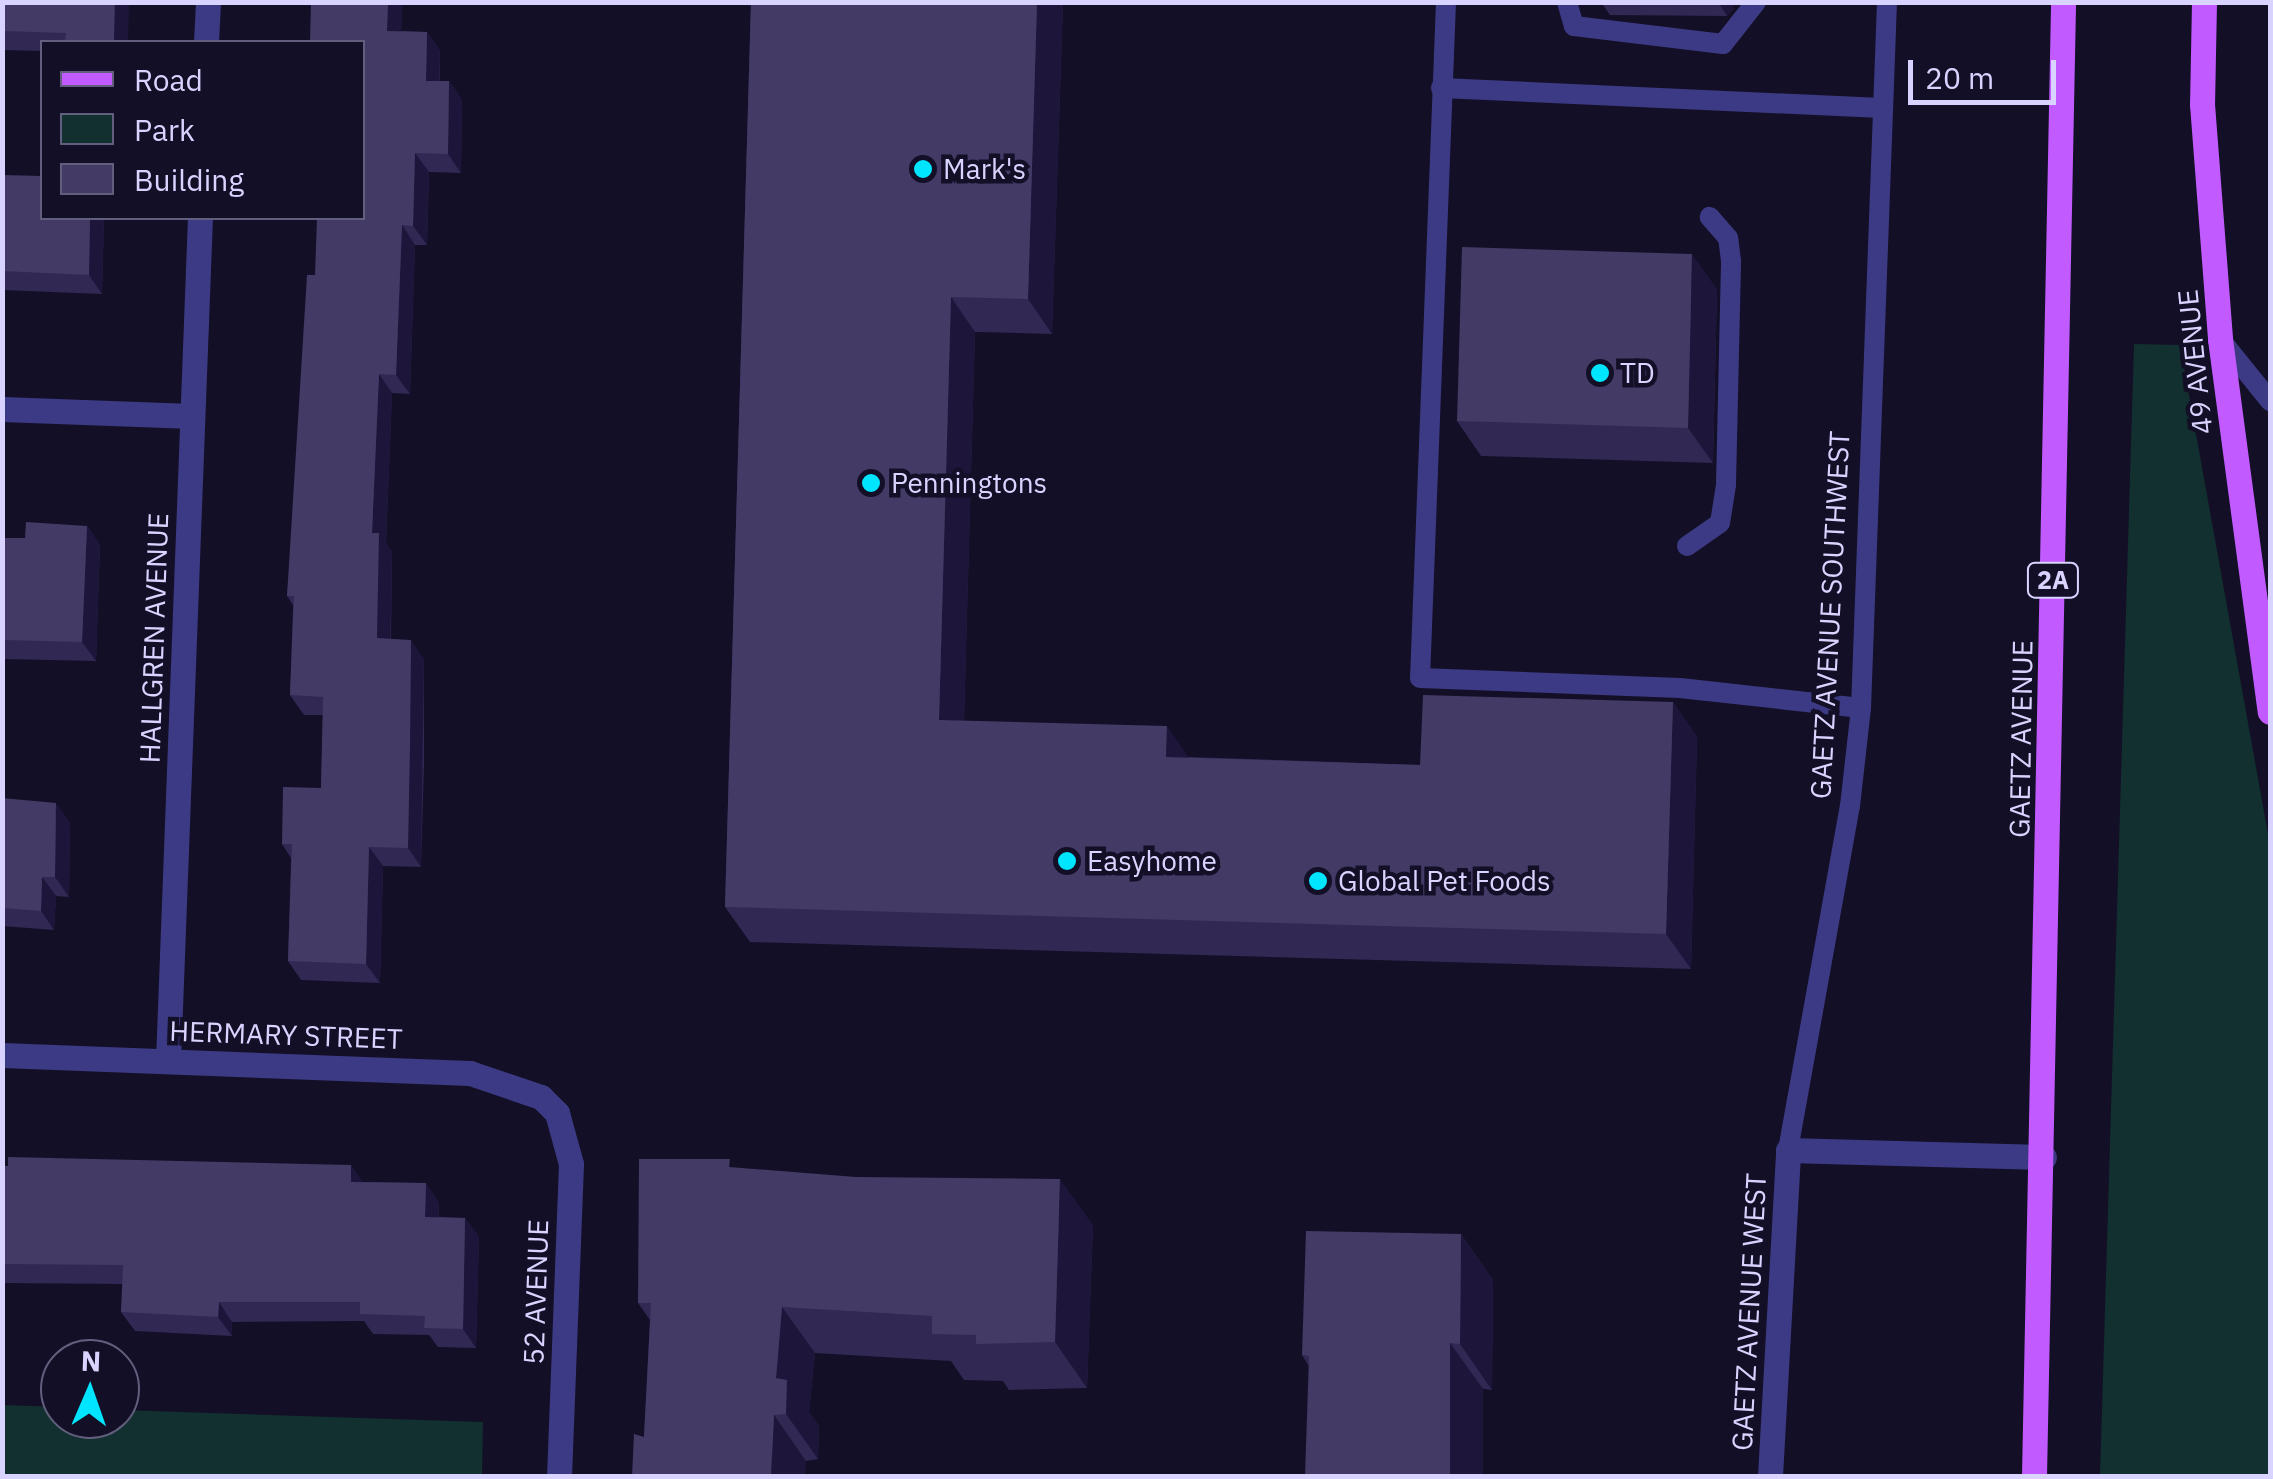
<!DOCTYPE html>
<html>
<head>
<meta charset="utf-8">
<style>
  body { margin:0 }
  #map { position:relative; width:2273px; height:1479px; overflow:hidden; background:#130f26; font-family:"IBM Plex Sans",sans-serif }
  div>[style] { position:absolute }
  .green>* { inset:0; background:#12302f }
  .service>* { height:20px; margin:-10px; padding:0 10px; transform-origin:10px; border-radius:10px; background:#3d3a85 }
  .minor>* { height:25px; margin:-12.5px; padding:0 12.5px; transform-origin:12.5px; border-radius:12.5px; background:#3d3a85 }
  .tertiary>* { height:25px; margin:-12.5px; padding:0 12.5px; transform-origin:12.5px; border-radius:12.5px; background:#3d3a85 }
  .primary>* { height:25px; margin:-12.5px; padding:0 12.5px; transform-origin:12.5px; border-radius:12.5px; background:#c25bff }
  .wall>* { inset:0; background:#312854 }
  .shaded-wall>* { inset:0; background:#1d163a }
  .building>* { inset:0; background:#433a66 }
  .dots>* { width:28px; height:28px; translate:-50% -50%; box-sizing:border-box; border:5px solid #130f26; border-radius:50% }
  span { translate:-50% -50%; white-space:nowrap; text-align:center; line-height:1.15; -webkit-text-stroke:9px #130f26; paint-order:stroke }
  .shield-label span { padding:2px 8px; background:#130f26; border:2px solid; border-radius:8px; -webkit-text-stroke-width:0 }
  .shield-label { font-size:25px; color:#d9d4ff; font-weight:700 }
  .poi-label { font-size:28px; color:#d9d4ff }
  .left { translate:0 -50%; text-align:left }
  .street-label { font-size:28px; color:#d9d4ff }
  .frame { position:absolute; inset:0; border:5px solid #d9d4ff; pointer-events:none }
  .legend { position:absolute; left:40px; top:40px; width:325px; height:180px; box-sizing:border-box; background:#130f26; border:2px solid #625e7d; margin:0; padding:12px 18px; list-style:none; font-size:30px; color:#d9d4ff }
  .legend li { display:flex; align-items:center; gap:20px; height:50px }
  .legend b { width:50px; border:2px solid #625e7d }
  .north { position:absolute; left:40px; top:1339px; width:100px; height:100px; box-sizing:border-box; background:#130f26; border:2px solid #625e7d; border-radius:50%; rotate:2deg; font-size:28px; font-weight:700; line-height:40px; text-align:center; color:#d9d4ff }
  .north::after { content:''; display:block; margin:auto; width:35px; height:45px; background:#00e5ff; clip-path:polygon(50% 0,100% 100%,50% 72%,0 100%) }
  .scale { position:absolute; left:1908px; top:60px; width:148px; height:45px; box-sizing:border-box; border:5px solid #d9d4ff; border-top:0; padding-left:12px; font-size:30px; line-height:35px; white-space:nowrap; color:#d9d4ff; -webkit-text-stroke:8px #130f26; paint-order:stroke }
</style>
</head>
<body>
<div id="map">
  <div class="green">
    <i style="clip-path:polygon(2134px 344px,2180px 345px,2270px 845px,2270px 1476px,2100px 1476px)"></i>
    <i style="clip-path:polygon(3px 1405px,60px 1407px,60px 1419px,120px 1419px,120px 1410px,483px 1422px,482px 1476px,3px 1476px)"></i>
  </div>
  <div class="service">
    <i style="left:1446px;top:2px;width:676px;rotate:92.2deg"></i>
    <i style="left:1420px;top:678px;width:260px;rotate:2.2deg"></i>
    <i style="left:1680px;top:688px;width:182px;rotate:6.3deg"></i>
    <i style="left:1567px;top:2px;width:25px;rotate:74deg"></i>
    <i style="left:1574px;top:26px;width:150px;rotate:6.9deg"></i>
    <i style="left:1723px;top:44px;width:53px;rotate:-51.8deg"></i>
    <i style="left:1441px;top:88px;width:441px;rotate:2.6deg"></i>
    <i style="left:2220px;top:339px;width:80px;rotate:51.1deg"></i>
    <i style="left:1687px;top:546px;width:40px;rotate:-34.9deg"></i>
    <i style="left:1720px;top:523px;width:39px;rotate:-81deg"></i>
    <i style="left:1726px;top:484px;width:223px;rotate:-88.7deg"></i>
    <i style="left:1731px;top:261px;width:23px;rotate:-97deg"></i>
    <i style="left:1728px;top:238px;width:28px;rotate:-131deg"></i>
    <i style="left:1788px;top:1150px;width:350px;rotate:-79.8deg"></i>
    <i style="left:1850px;top:806px;width:99px;rotate:-83.6deg"></i>
    <i style="left:1861px;top:708px;width:706px;rotate:-87.89deg"></i>
  </div>
  <div class="minor">
    <i style="left:206px;top:42px;width:40px;rotate:-87.1deg"></i>
    <i style="left:2px;top:409px;width:190px;rotate:2.1deg"></i>
    <i style="left:168px;top:1061px;width:844px;rotate:-87.83deg"></i>
  </div>
  <div class="tertiary">
    <i style="left:2px;top:1055px;width:468px;rotate:2.2deg"></i>
    <i style="left:470px;top:1073px;width:75px;rotate:18.7deg"></i>
    <i style="left:541px;top:1097px;width:23px;rotate:45deg"></i>
    <i style="left:557px;top:1113px;width:53px;rotate:74.6deg"></i>
    <i style="left:571px;top:1164px;width:312px;rotate:92.2deg"></i>
    <i style="left:1770px;top:1476px;width:326px;rotate:-86.8deg"></i>
    <i style="left:1788px;top:1150px;width:256px;rotate:1.6deg"></i>
  </div>
  <div class="primary">
    <i style="left:2204px;top:2px;width:102px;rotate:91.1deg"></i>
    <i style="left:2202px;top:104px;width:236px;rotate:85.6deg"></i>
    <i style="left:2220px;top:339px;width:376px;rotate:82.4deg"></i>
    <i style="left:2034px;top:1476px;width:1474px;rotate:-88.87deg"></i>
  </div>
  <div class="wall">
    <i style="clip-path:polygon(2px 2px,128px 42px,42px 42px,42px 51px,2px 50px)"></i>
    <i style="clip-path:polygon(311px 2px,402px 2px,401px 31px,427px 32px,440px 51px,440px 81px,449px 81px,462px 100px,461px 173px,429px 172px,427px 245px,415px 245px,410px 394px,392px 393px,386px 543px,392px 552px,391px 639px,424px 659px,424px 764px,421px 867px,383px 866px,380px 983px,301px 980px,288px 961px,291px 858px,282px 844px,321px 788px,323px 715px,304px 715px,290px 695px,293px 605px,287px 596px,315px 275px,362px 218px)"></i>
    <i style="clip-path:polygon(751px 2px,1063px 2px,1052px 334px,975px 332px,964px 721px,1189px 757px,1420px 765px,1673px 702px,1697px 737px,1691px 969px,750px 942px,725px 907px)"></i>
    <i style="clip-path:polygon(1601px 2px,1733px 2px,1733px 9px,1727px 16px,1610px 15px)"></i>
    <i style="clip-path:polygon(2px 175px,104px 218px,102px 294px,2px 290px)"></i>
    <i style="clip-path:polygon(1717px 289px,1713px 463px,1481px 456px,1457px 421px)"></i>
    <i style="clip-path:polygon(87px 526px,100px 545px,96px 661px,2px 659px,2px 538px,25px 538px)"></i>
    <i style="clip-path:polygon(2px 798px,70px 822px,69px 897px,56px 896px,54px 930px,2px 926px)"></i>
    <i style="clip-path:polygon(351px 1165px,362px 1182px,426px 1183px,439px 1203px,439px 1217px,465px 1218px,479px 1237px,476px 1348px,438px 1347px,429px 1335px,373px 1334px,364px 1321px,232px 1322px,232px 1336px,135px 1331px,121px 1312px,123px 1284px,2px 1283px,2px 1166px)"></i>
    <i style="clip-path:polygon(736px 1168px,1093px 1225px,1087px 1388px,1009px 1390px,1003px 1381px,964px 1380px,951px 1361px,815px 1353px,809px 1412px,819px 1426px,818px 1459px,806px 1461px,644px 1437px,650px 1320px,638px 1303px)"></i>
    <i style="clip-path:polygon(1461px 1234px,1493px 1280px,1492px 1390px,1308px 1365px,1302px 1355px)"></i>
  </div>
  <div class="shaded-wall">
    <i style="clip-path:polygon(115px 2px,129px 2px,128px 42px,114px 42px)"></i>
    <i style="clip-path:polygon(388px 2px,402px 2px,401px 50px,387px 31px)"></i>
    <i style="clip-path:polygon(1037px 2px,1063px 2px,1052px 334px,1028px 299px)"></i>
    <i style="clip-path:polygon(1718px 2px,1733px 2px,1733px 9px,1727px 16px)"></i>
    <i style="clip-path:polygon(427px 32px,440px 51px,439px 100px,426px 81px)"></i>
    <i style="clip-path:polygon(449px 81px,462px 100px,461px 173px,448px 154px)"></i>
    <i style="clip-path:polygon(415px 153px,429px 172px,427px 245px,413px 226px)"></i>
    <i style="clip-path:polygon(90px 218px,104px 218px,102px 294px,89px 275px)"></i>
    <i style="clip-path:polygon(402px 225px,415px 245px,410px 394px,396px 375px)"></i>
    <i style="clip-path:polygon(1692px 254px,1717px 289px,1713px 463px,1688px 428px)"></i>
    <i style="clip-path:polygon(951px 297px,975px 332px,963px 755px,939px 720px)"></i>
    <i style="clip-path:polygon(379px 374px,392px 393px,386px 543px,392px 552px,390px 658px,377px 638px,372px 533px)"></i>
    <i style="clip-path:polygon(87px 526px,100px 545px,96px 661px,82px 642px)"></i>
    <i style="clip-path:polygon(411px 640px,424px 659px,421px 867px,408px 848px)"></i>
    <i style="clip-path:polygon(1673px 702px,1697px 737px,1691px 969px,1666px 934px)"></i>
    <i style="clip-path:polygon(1167px 726px,1191px 761px,1166px 757px)"></i>
    <i style="clip-path:polygon(56px 803px,70px 822px,69px 897px,55px 877px)"></i>
    <i style="clip-path:polygon(369px 847px,383px 866px,380px 983px,366px 964px)"></i>
    <i style="clip-path:polygon(42px 877px,56px 896px,54px 930px,41px 911px)"></i>
    <i style="clip-path:polygon(351px 1165px,364px 1184px,351px 1182px)"></i>
    <i style="clip-path:polygon(1060px 1179px,1093px 1225px,1087px 1388px,1055px 1342px)"></i>
    <i style="clip-path:polygon(426px 1183px,439px 1203px,438px 1236px,425px 1217px)"></i>
    <i style="clip-path:polygon(465px 1218px,479px 1237px,476px 1348px,463px 1329px)"></i>
    <i style="clip-path:polygon(1461px 1234px,1493px 1280px,1492px 1390px,1460px 1344px)"></i>
    <i style="clip-path:polygon(219px 1302px,232px 1322px,232px 1336px,218px 1317px)"></i>
    <i style="clip-path:polygon(782px 1307px,815px 1353px,809px 1412px,819px 1426px,818px 1459px,786px 1414px,776px 1378px)"></i>
    <i style="clip-path:polygon(1450px 1343px,1483px 1389px,1483px 1476px,1450px 1476px)"></i>
    <i style="clip-path:polygon(774px 1415px,806px 1461px,805px 1476px,771px 1476px)"></i>
  </div>
  <div class="building">
    <i style="clip-path:polygon(2px 2px,115px 2px,114px 42px,65px 42px,66px 33px,2px 31px)"></i>
    <i style="clip-path:polygon(311px 2px,388px 2px,387px 31px,427px 32px,426px 81px,449px 81px,448px 154px,415px 153px,413px 226px,402px 225px,396px 375px,379px 374px,372px 533px,379px 533px,377px 638px,411px 640px,410px 745px,408px 848px,369px 847px,366px 964px,288px 961px,292px 844px,282px 844px,283px 787px,321px 788px,323px 697px,290px 695px,294px 596px,287px 596px,307px 275px,315px 275px,317px 218px,362px 218px,362px 42px,310px 42px)"></i>
    <i style="clip-path:polygon(751px 2px,1037px 2px,1028px 299px,951px 297px,939px 720px,1167px 726px,1166px 757px,1420px 765px,1423px 695px,1673px 702px,1666px 934px,725px 907px)"></i>
    <i style="clip-path:polygon(2px 175px,42px 176px,42px 218px,90px 218px,89px 275px,2px 271px)"></i>
    <i style="clip-path:polygon(1462px 247px,1692px 254px,1688px 428px,1457px 421px)"></i>
    <i style="clip-path:polygon(26px 522px,87px 526px,82px 642px,2px 640px,2px 538px,25px 538px)"></i>
    <i style="clip-path:polygon(2px 798px,56px 803px,55px 877px,42px 877px,41px 911px,2px 908px)"></i>
    <i style="clip-path:polygon(8px 1157px,351px 1165px,351px 1182px,426px 1183px,425px 1217px,465px 1218px,463px 1329px,424px 1328px,425px 1316px,360px 1314px,360px 1302px,219px 1302px,218px 1317px,121px 1312px,123px 1265px,2px 1264px,2px 1166px,8px 1166px)"></i>
    <i style="clip-path:polygon(639px 1159px,730px 1159px,729px 1167px,856px 1177px,1060px 1179px,1055px 1342px,976px 1344px,976px 1335px,932px 1334px,932px 1316px,782px 1307px,776px 1378px,787px 1380px,786px 1414px,774px 1415px,771px 1476px,632px 1476px,634px 1434px,644px 1437px,651px 1303px,638px 1303px)"></i>
    <i style="clip-path:polygon(1306px 1231px,1461px 1234px,1460px 1344px,1450px 1343px,1450px 1476px,1305px 1476px,1309px 1356px,1302px 1355px)"></i>
  </div>
  <div class="dots">
    <i style="left:923px;top:169px;background:#00e5ff"></i>
    <i style="left:1600px;top:373px;background:#00e5ff"></i>
    <i style="left:871px;top:483px;background:#00e5ff"></i>
    <i style="left:1067px;top:861px;background:#00e5ff"></i>
    <i style="left:1318px;top:881px;background:#00e5ff"></i>
  </div>
  <div class="shield-label">
    <span style="left:2053px;top:580px">2A</span>
  </div>
  <div class="poi-label">
    <span class="left" style="left:943px;top:169px">Mark's</span>
    <span class="left" style="left:1620px;top:373px">TD</span>
    <span class="left" style="left:891px;top:483px">Penningtons</span>
    <span class="left" style="left:1087px;top:861px">Easyhome</span>
    <span class="left" style="left:1338px;top:881px">Global Pet Foods</span>
  </div>
  <div class="street-label">
    <span style="left:2195px;top:362px;rotate:-96deg">49 AVENUE</span>
    <span style="left:1830px;top:615px;rotate:-87deg">GAETZ AVENUE SOUTHWEST</span>
    <span style="left:154px;top:638px;rotate:-88deg">HALLGREN AVENUE</span>
    <span style="left:2021px;top:739px;rotate:-89deg">GAETZ AVENUE</span>
    <span style="left:286px;top:1035px;rotate:2deg">HERMARY STREET</span>
    <span style="left:536px;top:1292px;rotate:-88deg">52 AVENUE</span>
    <span style="left:1749px;top:1312px;rotate:-87deg">GAETZ AVENUE WEST</span>
  </div>
  <div class="frame"></div>
  <ul class="legend">
  <li><b style="height:12px;background:#c25bff"></b>Road</li>
  <li><b style="height:28px;background:#12302f"></b>Park</li>
  <li><b style="height:28px;background:#433a66"></b>Building</li>
  </ul>
  <div class="north">N</div>
  <div class="scale">20 m</div>
</div>
</body>
</html>
